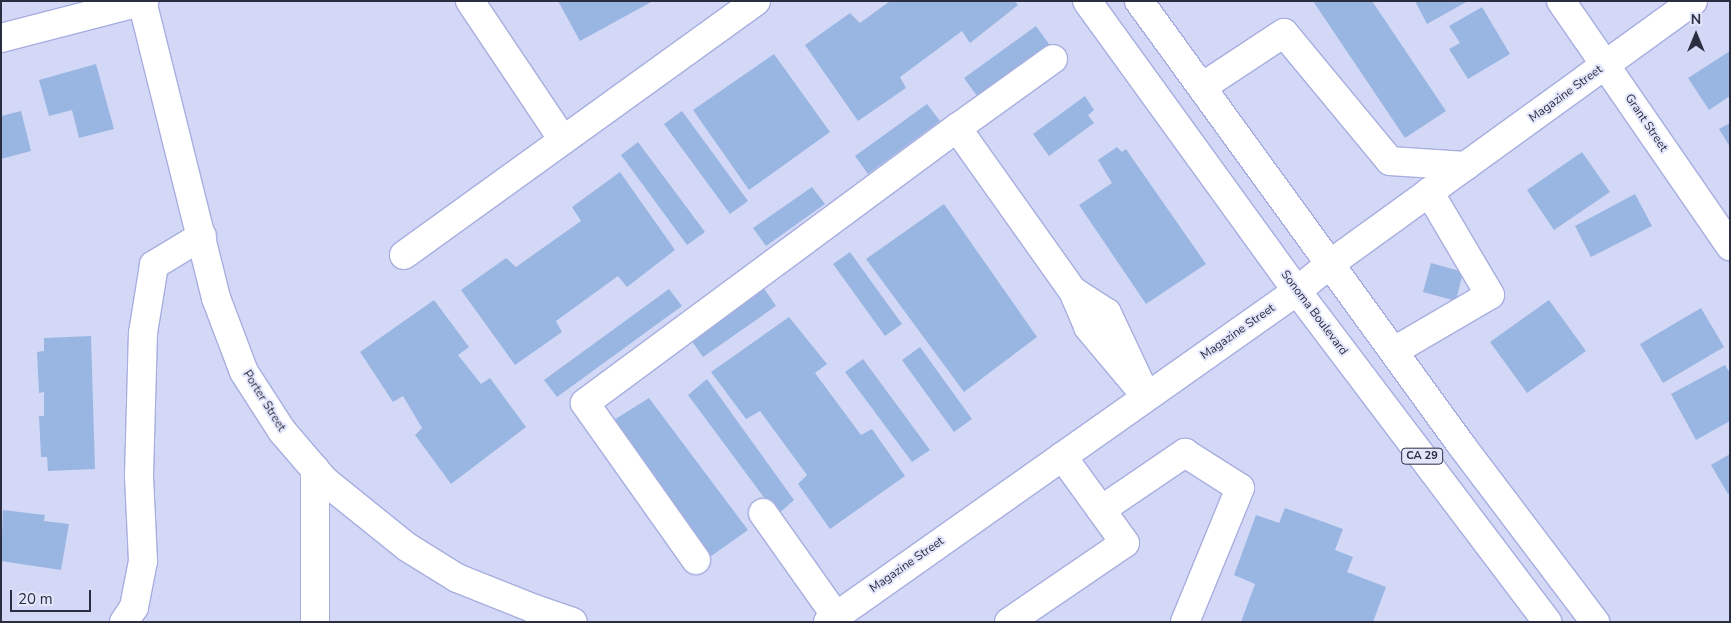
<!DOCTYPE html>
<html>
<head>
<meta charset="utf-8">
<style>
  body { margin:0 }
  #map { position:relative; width:1731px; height:623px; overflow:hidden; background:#d3d8f7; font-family:"Nunito Sans",sans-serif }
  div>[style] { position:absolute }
  .building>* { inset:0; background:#99b6e2 }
  .roads { filter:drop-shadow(1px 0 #a7aedf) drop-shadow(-1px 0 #a7aedf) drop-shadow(0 1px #a7aedf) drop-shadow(0 -1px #a7aedf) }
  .minor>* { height:28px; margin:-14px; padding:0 14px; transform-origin:14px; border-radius:14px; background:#fff }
  .major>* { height:28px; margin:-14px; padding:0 14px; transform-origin:14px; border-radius:14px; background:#fff }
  span { translate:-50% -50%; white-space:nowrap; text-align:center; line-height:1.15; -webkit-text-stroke:4px #e3e6fb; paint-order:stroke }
  .shield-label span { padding:1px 4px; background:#e3e6fb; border:1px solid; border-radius:4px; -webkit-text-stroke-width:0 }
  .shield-label { font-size:11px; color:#2b2d41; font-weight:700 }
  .street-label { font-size:12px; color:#2b2d41 }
  .frame { position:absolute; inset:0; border:2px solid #2b2d41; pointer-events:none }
  .north { position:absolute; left:1671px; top:10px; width:50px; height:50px; -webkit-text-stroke:4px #e3e6fb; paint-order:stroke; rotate:0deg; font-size:14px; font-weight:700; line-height:20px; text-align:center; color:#2b2d41 }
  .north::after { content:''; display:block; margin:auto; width:18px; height:22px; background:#2b2d41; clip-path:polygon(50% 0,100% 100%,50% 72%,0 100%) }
  .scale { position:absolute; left:10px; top:590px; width:81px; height:22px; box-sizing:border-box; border:2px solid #2b2d41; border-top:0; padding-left:6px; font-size:15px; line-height:18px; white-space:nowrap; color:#2b2d41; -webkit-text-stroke:4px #e3e6fb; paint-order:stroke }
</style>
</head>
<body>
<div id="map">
  <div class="building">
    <i style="clip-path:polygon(558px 1px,653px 1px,580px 41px)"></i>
    <i style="clip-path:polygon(890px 1px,1015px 1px,1018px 5px,970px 43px,962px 31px,900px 77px,906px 88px,858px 121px,805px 45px,850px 13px,860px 23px)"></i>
    <i style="clip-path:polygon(1313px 1px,1372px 1px,1446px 111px,1405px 138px)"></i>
    <i style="clip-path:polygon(1415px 1px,1468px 1px,1427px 24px)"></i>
    <i style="clip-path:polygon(1482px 7px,1510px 54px,1468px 79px,1449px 49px,1460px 43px,1449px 26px)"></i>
    <i style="clip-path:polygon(1036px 26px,1049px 44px,977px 96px,964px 78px)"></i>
    <i style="clip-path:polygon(1730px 51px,1730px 96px,1709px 110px,1688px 78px)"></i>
    <i style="clip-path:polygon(774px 54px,830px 132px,749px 190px,693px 110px)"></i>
    <i style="clip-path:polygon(96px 64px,114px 129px,79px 138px,72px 110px,49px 116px,39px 80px)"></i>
    <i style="clip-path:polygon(1085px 96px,1094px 110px,1088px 115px,1094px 123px,1049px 156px,1033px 134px)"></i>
    <i style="clip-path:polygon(927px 104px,940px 121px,868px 174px,855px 156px)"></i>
    <i style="clip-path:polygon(21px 111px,31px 151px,1px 159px,1px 116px)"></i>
    <i style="clip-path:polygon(682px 111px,748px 201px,730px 214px,664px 124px)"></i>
    <i style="clip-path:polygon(1730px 123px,1730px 147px,1719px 129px)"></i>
    <i style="clip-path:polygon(638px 142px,705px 232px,687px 245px,621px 155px)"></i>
    <i style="clip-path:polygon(1117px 147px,1122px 152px,1126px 149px,1128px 152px,1206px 264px,1146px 304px,1079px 205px,1112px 183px,1098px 160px)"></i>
    <i style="clip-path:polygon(1582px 152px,1610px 192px,1554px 230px,1527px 190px)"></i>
    <i style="clip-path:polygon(620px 172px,675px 250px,627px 287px,618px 276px,556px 321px,562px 332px,515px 365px,461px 290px,506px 258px,516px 267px,581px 221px,572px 207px)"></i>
    <i style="clip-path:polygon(812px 187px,825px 204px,766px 246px,753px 228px)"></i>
    <i style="clip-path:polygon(1635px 194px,1652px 226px,1591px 257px,1575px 226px)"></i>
    <i style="clip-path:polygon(944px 204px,1037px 337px,964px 392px,866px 259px)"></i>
    <i style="clip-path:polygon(850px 252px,902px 324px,885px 336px,833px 264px)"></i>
    <i style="clip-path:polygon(1431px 263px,1463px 272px,1456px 301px,1423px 292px)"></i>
    <i style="clip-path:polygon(763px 287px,776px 306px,703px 357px,691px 340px)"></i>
    <i style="clip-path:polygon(669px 289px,682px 306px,557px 397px,544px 380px)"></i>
    <i style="clip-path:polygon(434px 300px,469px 347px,458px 355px,481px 384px,490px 378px,526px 427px,451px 484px,415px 435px,422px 428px,403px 396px,393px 402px,360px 352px)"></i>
    <i style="clip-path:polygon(1549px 300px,1586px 351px,1527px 393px,1490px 342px)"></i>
    <i style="clip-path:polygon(1701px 308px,1724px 347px,1663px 383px,1640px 344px)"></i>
    <i style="clip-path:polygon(789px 317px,827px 364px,815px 373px,861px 435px,872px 429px,905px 476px,830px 529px,798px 484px,807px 475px,760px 411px,746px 419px,711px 372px)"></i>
    <i style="clip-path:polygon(91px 336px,95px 469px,48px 471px,47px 457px,41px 457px,39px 416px,44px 416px,44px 392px,39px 393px,37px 352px,44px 351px,44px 338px)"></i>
    <i style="clip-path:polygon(920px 347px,972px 419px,954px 432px,902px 360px)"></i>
    <i style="clip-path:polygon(863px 359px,930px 450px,912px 462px,845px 372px)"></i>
    <i style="clip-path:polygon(1725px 365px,1730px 373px,1730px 421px,1696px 440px,1671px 394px)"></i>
    <i style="clip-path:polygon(707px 379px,794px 500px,777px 515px,688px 395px)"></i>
    <i style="clip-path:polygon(649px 398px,748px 530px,707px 559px,609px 423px)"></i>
    <i style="clip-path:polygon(1730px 454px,1730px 493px,1728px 494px,1711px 465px)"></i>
    <i style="clip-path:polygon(1285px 508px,1343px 529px,1335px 550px,1353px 557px,1347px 572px,1386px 587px,1373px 622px,1241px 622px,1255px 584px,1234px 575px,1256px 515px,1279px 523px)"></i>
    <i style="clip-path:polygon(3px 510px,45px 515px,44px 521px,69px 524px,61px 570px,1px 561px)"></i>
  </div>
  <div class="roads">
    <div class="minor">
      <i style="left:142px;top:1px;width:306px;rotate:76deg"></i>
      <i style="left:216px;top:298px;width:79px;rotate:69.3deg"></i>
      <i style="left:244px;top:372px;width:70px;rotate:57.2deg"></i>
      <i style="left:282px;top:431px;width:66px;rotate:49.3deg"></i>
      <i style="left:325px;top:481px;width:105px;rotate:38.8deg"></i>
      <i style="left:407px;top:547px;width:59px;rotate:31.8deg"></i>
      <i style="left:457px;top:578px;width:81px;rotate:21.8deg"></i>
      <i style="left:532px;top:608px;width:43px;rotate:18.9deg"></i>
      <i style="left:470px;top:1px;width:167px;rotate:56.2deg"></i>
      <i style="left:1561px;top:1px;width:298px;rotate:55.4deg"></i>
      <i style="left:1px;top:38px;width:148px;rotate:-14.5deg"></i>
      <i style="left:1053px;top:59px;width:118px;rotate:144.3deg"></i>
      <i style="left:957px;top:128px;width:200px;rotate:54.6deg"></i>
      <i style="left:1073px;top:291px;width:39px;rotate:67deg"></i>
      <i style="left:1088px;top:327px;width:90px;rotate:50deg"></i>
      <i style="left:1146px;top:396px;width:92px;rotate:-115.2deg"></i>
      <i style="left:1107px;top:313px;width:40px;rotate:-147.1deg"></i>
      <i style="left:1202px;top:87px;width:98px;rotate:-33.4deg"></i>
      <i style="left:1284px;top:33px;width:166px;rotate:50.4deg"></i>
      <i style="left:1390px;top:161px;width:76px;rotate:3.8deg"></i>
      <i style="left:404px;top:255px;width:434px;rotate:-35.8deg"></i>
      <i style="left:1394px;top:351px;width:111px;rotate:-30.3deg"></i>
      <i style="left:1490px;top:295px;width:120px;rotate:-120.6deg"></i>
      <i style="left:315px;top:469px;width:153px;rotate:90deg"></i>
      <i style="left:1101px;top:510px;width:102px;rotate:-34.2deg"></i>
      <i style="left:1185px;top:453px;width:65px;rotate:32.5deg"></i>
      <i style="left:1240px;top:488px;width:145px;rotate:112.3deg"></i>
      <i style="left:763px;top:513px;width:126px;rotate:54.7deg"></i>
      <i style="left:696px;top:560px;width:192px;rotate:-125.3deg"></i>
      <i style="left:585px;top:403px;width:463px;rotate:-36.5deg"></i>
      <i style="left:124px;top:622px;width:18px;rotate:-56deg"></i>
      <i style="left:134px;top:607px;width:47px;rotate:-78.9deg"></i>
      <i style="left:143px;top:561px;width:86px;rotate:-92.7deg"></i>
      <i style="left:139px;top:475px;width:142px;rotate:-88.4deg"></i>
      <i style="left:143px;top:333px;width:69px;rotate:-80.8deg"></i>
      <i style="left:154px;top:265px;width:56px;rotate:-31.1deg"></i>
      <i style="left:828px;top:622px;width:574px;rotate:-35.21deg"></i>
      <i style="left:1297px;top:291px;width:43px;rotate:-39.3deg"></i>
      <i style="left:1330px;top:264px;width:448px;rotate:-35.9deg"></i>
      <i style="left:1009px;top:622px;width:140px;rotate:-34.3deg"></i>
      <i style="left:1125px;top:543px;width:107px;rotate:-125.9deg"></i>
    </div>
    <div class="major">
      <i style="left:1087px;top:1px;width:358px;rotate:54.1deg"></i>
      <i style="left:1297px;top:291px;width:415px;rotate:52.9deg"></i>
      <i style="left:1139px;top:1px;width:550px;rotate:54.03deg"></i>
      <i style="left:1462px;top:446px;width:221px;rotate:52.9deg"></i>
    </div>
  </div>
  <div class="shield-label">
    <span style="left:1422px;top:456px">CA 29</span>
  </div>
  <div class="street-label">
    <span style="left:1566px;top:94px;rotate:-36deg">Magazine Street</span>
    <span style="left:1646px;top:123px;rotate:56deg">Grant Street</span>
    <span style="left:1314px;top:313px;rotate:53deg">Sonoma Boulevard</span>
    <span style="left:1238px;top:332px;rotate:-35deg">Magazine Street</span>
    <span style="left:264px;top:401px;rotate:58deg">Porter Street</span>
    <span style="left:907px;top:565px;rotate:-35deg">Magazine Street</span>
  </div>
  <div class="frame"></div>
  <div class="north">N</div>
  <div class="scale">20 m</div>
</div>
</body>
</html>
